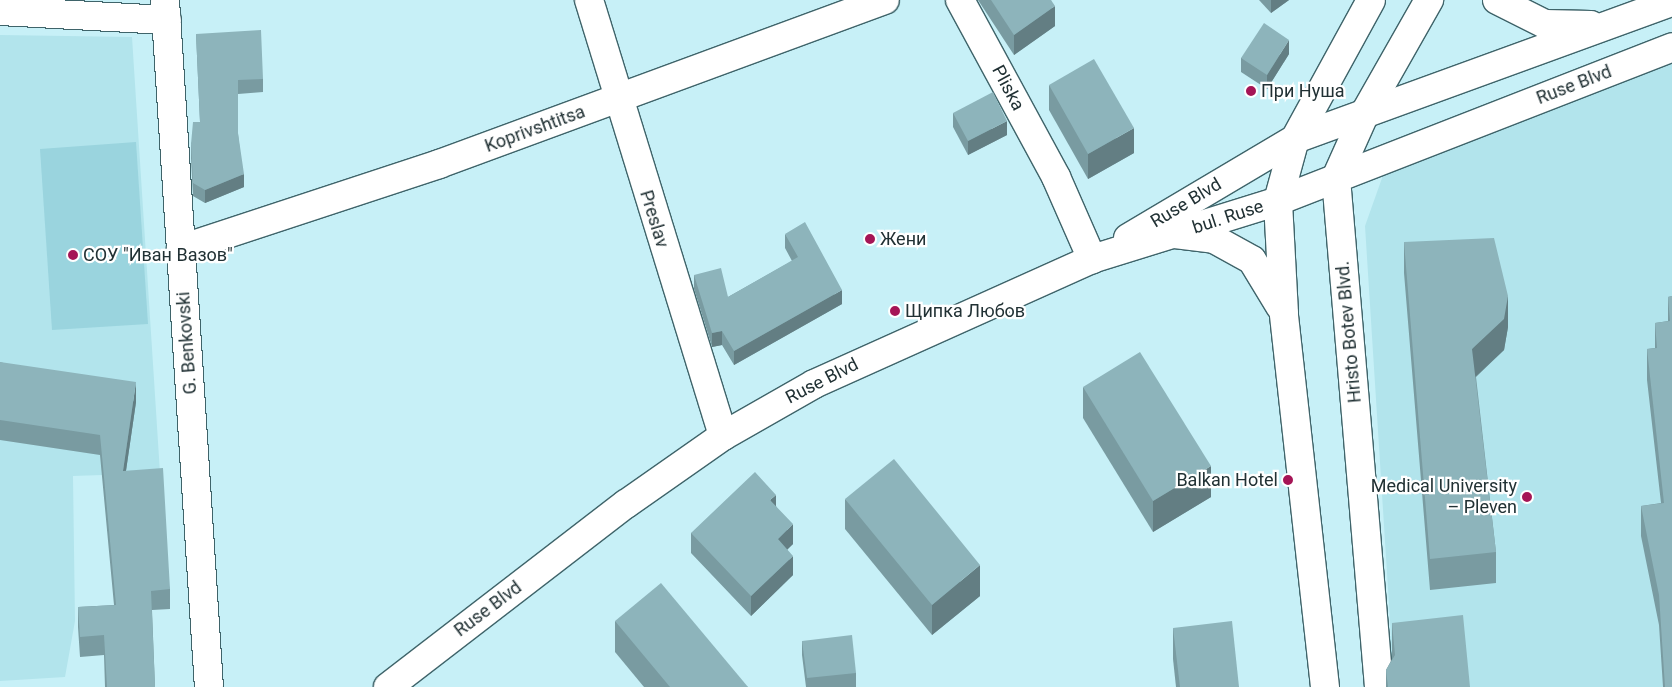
<!DOCTYPE html>
<html>
<head>
<meta charset="utf-8">
<style>
  body { margin:0 }
  #map { position:relative; width:1672px; height:687px; overflow:hidden; background:#c7f0f7; font-family:Roboto,sans-serif }
  div>[style] { position:absolute }
  .built>* { inset:0; background:#b2e4ec }
  .green>* { inset:0; background:#9ad4de }
  .roads { filter:drop-shadow(1px 0 #3f646a) drop-shadow(-1px 0 #3f646a) drop-shadow(0 1px #3f646a) drop-shadow(0 -1px #3f646a) }
  .minor>* { height:28px; margin:-14px; padding:0 14px; transform-origin:14px; border-radius:14px; background:#fff }
  .major>* { height:28px; margin:-14px; padding:0 14px; transform-origin:14px; border-radius:14px; background:#fff }
  .wall>* { inset:0; background:#799ba1 }
  .shaded-wall>* { inset:0; background:#637e83 }
  .building>* { inset:0; background:#8db4bb }
  .dots>* { width:14px; height:14px; translate:-50% -50%; box-sizing:border-box; border:2px solid #fff; border-radius:50% }
  span { translate:-50% -50%; white-space:nowrap; text-align:center; line-height:1.15; -webkit-text-stroke:4.5px #fff; paint-order:stroke }
  .street-label { font-size:18px; color:#213134 }
  .poi-label { font-size:18px; color:#213134 }
  .left { translate:0 -50%; text-align:left }
  .right { translate:-100% -50%; text-align:right }
</style>
</head>
<body>
<div id="map">
  <div class="built">
    <i style="clip-path:polygon(0 35px,132px 37px,160px 473px,73px 476px,75px 621px,65px 677px,0 681px)"></i>
    <i style="clip-path:polygon(1672px 53px,1672px 687px,1364px 687px,1361px 651px,1391px 636px,1365px 226px,1387px 164px)"></i>
  </div>
  <div class="green">
    <i style="clip-path:polygon(136px 142px,148px 324px,52px 330px,40px 149px)"></i>
  </div>
  <div class="roads">
    <div class="minor">
      <i style="left:165px;top:0;width:688px;rotate:86.34deg"></i>
      <i style="left:589px;top:0;width:456px;rotate:72.9deg"></i>
      <i style="left:960px;top:0;width:201px;rotate:61.5deg"></i>
      <i style="left:1056px;top:177px;width:90px;rotate:66.3deg"></i>
      <i style="left:0;top:11px;width:167px;rotate:3.1deg"></i>
      <i style="left:1128px;top:238px;width:194px;rotate:-30.7deg"></i>
      <i style="left:181px;top:249px;width:272px;rotate:-18.2deg"></i>
      <i style="left:439px;top:164px;width:475px;rotate:-20.2deg"></i>
      <i style="left:388px;top:687px;width:300px;rotate:-37.6deg"></i>
      <i style="left:626px;top:504px;width:118px;rotate:-35deg"></i>
      <i style="left:723px;top:436px;width:105px;rotate:-29.7deg"></i>
      <i style="left:814px;top:384px;width:305px;rotate:-24.2deg"></i>
      <i style="left:1092px;top:259px;width:195px;rotate:-17.3deg"></i>
    </div>
    <div class="major">
      <i style="left:1497px;top:0;width:54px;rotate:26.6deg"></i>
      <i style="left:1545px;top:24px;width:46px;rotate:1.2deg"></i>
      <i style="left:1295px;top:139px;width:401px;rotate:-20deg"></i>
      <i style="left:1278px;top:201px;width:423px;rotate:-21.3deg"></i>
      <i style="left:1175px;top:234px;width:39px;rotate:7deg"></i>
      <i style="left:1214px;top:239px;width:43px;rotate:28.9deg"></i>
      <i style="left:1252px;top:260px;width:54px;rotate:58.7deg"></i>
      <i style="left:1325px;top:687px;width:376px;rotate:-96.3deg"></i>
      <i style="left:1284px;top:313px;width:112px;rotate:-93.1deg"></i>
      <i style="left:1278px;top:201px;width:64px;rotate:-74.7deg"></i>
      <i style="left:1295px;top:139px;width:158px;rotate:-61.3deg"></i>
      <i style="left:1379px;top:687px;width:511px;rotate:-94.83deg"></i>
      <i style="left:1336px;top:178px;width:73px;rotate:-65.9deg"></i>
      <i style="left:1366px;top:111px;width:128px;rotate:-60.4deg"></i>
    </div>
  </div>
  <div class="wall">
    <i style="clip-path:polygon(978px 0,1051px 0,1055px 26px,1014px 55px)"></i>
    <i style="clip-path:polygon(1259px 0,1289px 0,1271px 13px)"></i>
    <i style="clip-path:polygon(196px 34px,263px 79px,263px 92px,238px 94px,238px 134px,244px 187px,205px 203px,193px 196px,191px 158px,191px 144px,200px 122px)"></i>
    <i style="clip-path:polygon(1289px 54px,1267px 89px,1241px 72px,1241px 58px)"></i>
    <i style="clip-path:polygon(1049px 85px,1134px 153px,1088px 179px,1049px 110px)"></i>
    <i style="clip-path:polygon(953px 113px,1007px 135px,968px 155px,953px 127px)"></i>
    <i style="clip-path:polygon(785px 234px,842px 304px,734px 365px,722px 345px,712px 347px,694px 289px,694px 275px,728px 297px,792px 261px,785px 248px)"></i>
    <i style="clip-path:polygon(1404px 242px,1508px 327px,1504px 350px,1476px 377px,1496px 552px,1496px 583px,1430px 590px,1404px 273px)"></i>
    <i style="clip-path:polygon(1672px 296px,1672px 687px,1663px 687px,1659px 625px,1641px 536px,1641px 506px,1661px 503px,1647px 380px,1647px 349px,1655px 348px,1655px 323px,1668px 321px,1668px 297px)"></i>
    <i style="clip-path:polygon(0 362px,136px 402px,126px 471px,170px 589px,170px 609px,152px 610px,155px 687px,105px 687px,104px 655px,80px 657px,78px 627px,78px 607px,114px 605px,100px 455px,0 440px)"></i>
    <i style="clip-path:polygon(1083px 387px,1211px 497px,1153px 532px,1083px 418px)"></i>
    <i style="clip-path:polygon(845px 499px,980px 596px,932px 635px,845px 529px)"></i>
    <i style="clip-path:polygon(776px 506px,793px 544px,787px 549px,793px 575px,751px 616px,691px 553px,691px 533px)"></i>
    <i style="clip-path:polygon(615px 621px,748px 687px,644px 687px,615px 652px)"></i>
    <i style="clip-path:polygon(1392px 623px,1470px 687px,1386px 687px,1386px 670px,1392px 659px)"></i>
    <i style="clip-path:polygon(1173px 628px,1239px 687px,1176px 687px,1173px 659px)"></i>
    <i style="clip-path:polygon(802px 641px,856px 673px,856px 687px,806px 687px,802px 655px)"></i>
  </div>
  <div class="shaded-wall">
    <i style="clip-path:polygon(1271px 0,1289px 0,1271px 13px)"></i>
    <i style="clip-path:polygon(1055px 6px,1055px 26px,1014px 55px,1014px 35px)"></i>
    <i style="clip-path:polygon(1289px 40px,1289px 54px,1267px 89px,1267px 75px)"></i>
    <i style="clip-path:polygon(1007px 121px,1007px 135px,968px 155px,968px 141px)"></i>
    <i style="clip-path:polygon(1134px 128px,1134px 153px,1088px 179px,1088px 154px)"></i>
    <i style="clip-path:polygon(244px 174px,244px 187px,205px 203px,205px 190px)"></i>
    <i style="clip-path:polygon(842px 290px,842px 304px,734px 365px,734px 351px)"></i>
    <i style="clip-path:polygon(1508px 296px,1508px 327px,1504px 350px,1472px 380px,1472px 349px)"></i>
    <i style="clip-path:polygon(722px 331px,722px 345px,712px 347px,712px 333px)"></i>
    <i style="clip-path:polygon(136px 382px,136px 402px,123px 491px,123px 471px)"></i>
    <i style="clip-path:polygon(1211px 466px,1211px 497px,1153px 532px,1153px 501px)"></i>
    <i style="clip-path:polygon(776px 495px,776px 514px,770px 500px)"></i>
    <i style="clip-path:polygon(793px 524px,793px 544px,778px 559px,778px 539px)"></i>
    <i style="clip-path:polygon(793px 556px,793px 575px,751px 616px,751px 596px)"></i>
    <i style="clip-path:polygon(980px 565px,980px 596px,932px 635px,932px 605px)"></i>
  </div>
  <div class="building">
    <i style="clip-path:polygon(991px 0,1051px 0,1055px 6px,1014px 35px)"></i>
    <i style="clip-path:polygon(1264px 23px,1289px 40px,1267px 75px,1241px 58px)"></i>
    <i style="clip-path:polygon(261px 30px,263px 79px,238px 80px,238px 133px,244px 174px,205px 190px,193px 183px,191px 144px,193px 122px,200px 122px,196px 34px)"></i>
    <i style="clip-path:polygon(1094px 59px,1134px 128px,1088px 154px,1049px 85px)"></i>
    <i style="clip-path:polygon(993px 92px,1007px 121px,968px 141px,953px 113px)"></i>
    <i style="clip-path:polygon(805px 222px,842px 290px,734px 351px,722px 331px,712px 333px,694px 275px,721px 268px,728px 297px,798px 257px,785px 234px)"></i>
    <i style="clip-path:polygon(1494px 238px,1508px 296px,1504px 319px,1472px 349px,1496px 552px,1430px 559px,1404px 242px)"></i>
    <i style="clip-path:polygon(1672px 296px,1672px 687px,1665px 687px,1659px 595px,1641px 506px,1664px 503px,1647px 349px,1657px 348px,1655px 323px,1670px 321px,1668px 297px)"></i>
    <i style="clip-path:polygon(1140px 352px,1211px 466px,1153px 501px,1083px 387px)"></i>
    <i style="clip-path:polygon(0 362px,136px 382px,123px 471px,163px 468px,170px 589px,151px 591px,155px 687px,107px 687px,104px 635px,80px 637px,78px 607px,116px 605px,100px 435px,0 420px)"></i>
    <i style="clip-path:polygon(894px 459px,980px 565px,932px 605px,845px 499px)"></i>
    <i style="clip-path:polygon(755px 472px,776px 495px,770px 500px,793px 524px,778px 539px,793px 556px,751px 596px,691px 533px)"></i>
    <i style="clip-path:polygon(661px 583px,748px 687px,670px 687px,615px 621px)"></i>
    <i style="clip-path:polygon(1463px 615px,1470px 687px,1388px 687px,1386px 670px,1395px 655px,1392px 623px)"></i>
    <i style="clip-path:polygon(1232px 621px,1239px 687px,1180px 687px,1173px 628px)"></i>
    <i style="clip-path:polygon(852px 635px,856px 673px,807px 678px,802px 641px)"></i>
  </div>
  <div class="dots">
    <i style="left:1251px;top:91px;background:#a51556"></i>
    <i style="left:870px;top:239px;background:#a51556"></i>
    <i style="left:73px;top:255px;background:#a51556"></i>
    <i style="left:895px;top:311px;background:#a51556"></i>
    <i style="left:1288px;top:480px;background:#a51556"></i>
    <i style="left:1527px;top:497px;background:#a51556"></i>
  </div>
  <div class="street-label">
    <span style="left:1574px;top:85px;rotate:-21deg">Ruse Blvd</span>
    <span style="left:1008px;top:88px;rotate:62deg">Pliska</span>
    <span style="left:535px;top:129px;rotate:-20deg">Koprivshtitsa</span>
    <span style="left:1186px;top:203px;rotate:-31deg">Ruse Blvd</span>
    <span style="left:1228px;top:217px;rotate:-18deg">bul. Ruse</span>
    <span style="left:654px;top:219px;rotate:73deg">Preslav</span>
    <span style="left:1349px;top:332px;rotate:-95deg">Hristo Botev Blvd.</span>
    <span style="left:187px;top:343px;rotate:-94deg">G. Benkovski</span>
    <span style="left:822px;top:381px;rotate:-27deg">Ruse Blvd</span>
    <span style="left:488px;top:609px;rotate:-37deg">Ruse Blvd</span>
  </div>
  <div class="poi-label">
    <span class="left" style="left:1261px;top:91px">При Нуша</span>
    <span class="left" style="left:880px;top:239px">Жени</span>
    <span class="left" style="left:83px;top:255px">СОУ "Иван Вазов"</span>
    <span class="left" style="left:905px;top:311px">Щипка Любов</span>
    <span class="right" style="left:1278px;top:480px">Balkan Hotel</span>
    <span class="right" style="left:1517px;top:497px">Medical University<br>– Pleven</span>
  </div>
</div>
</body>
</html>
